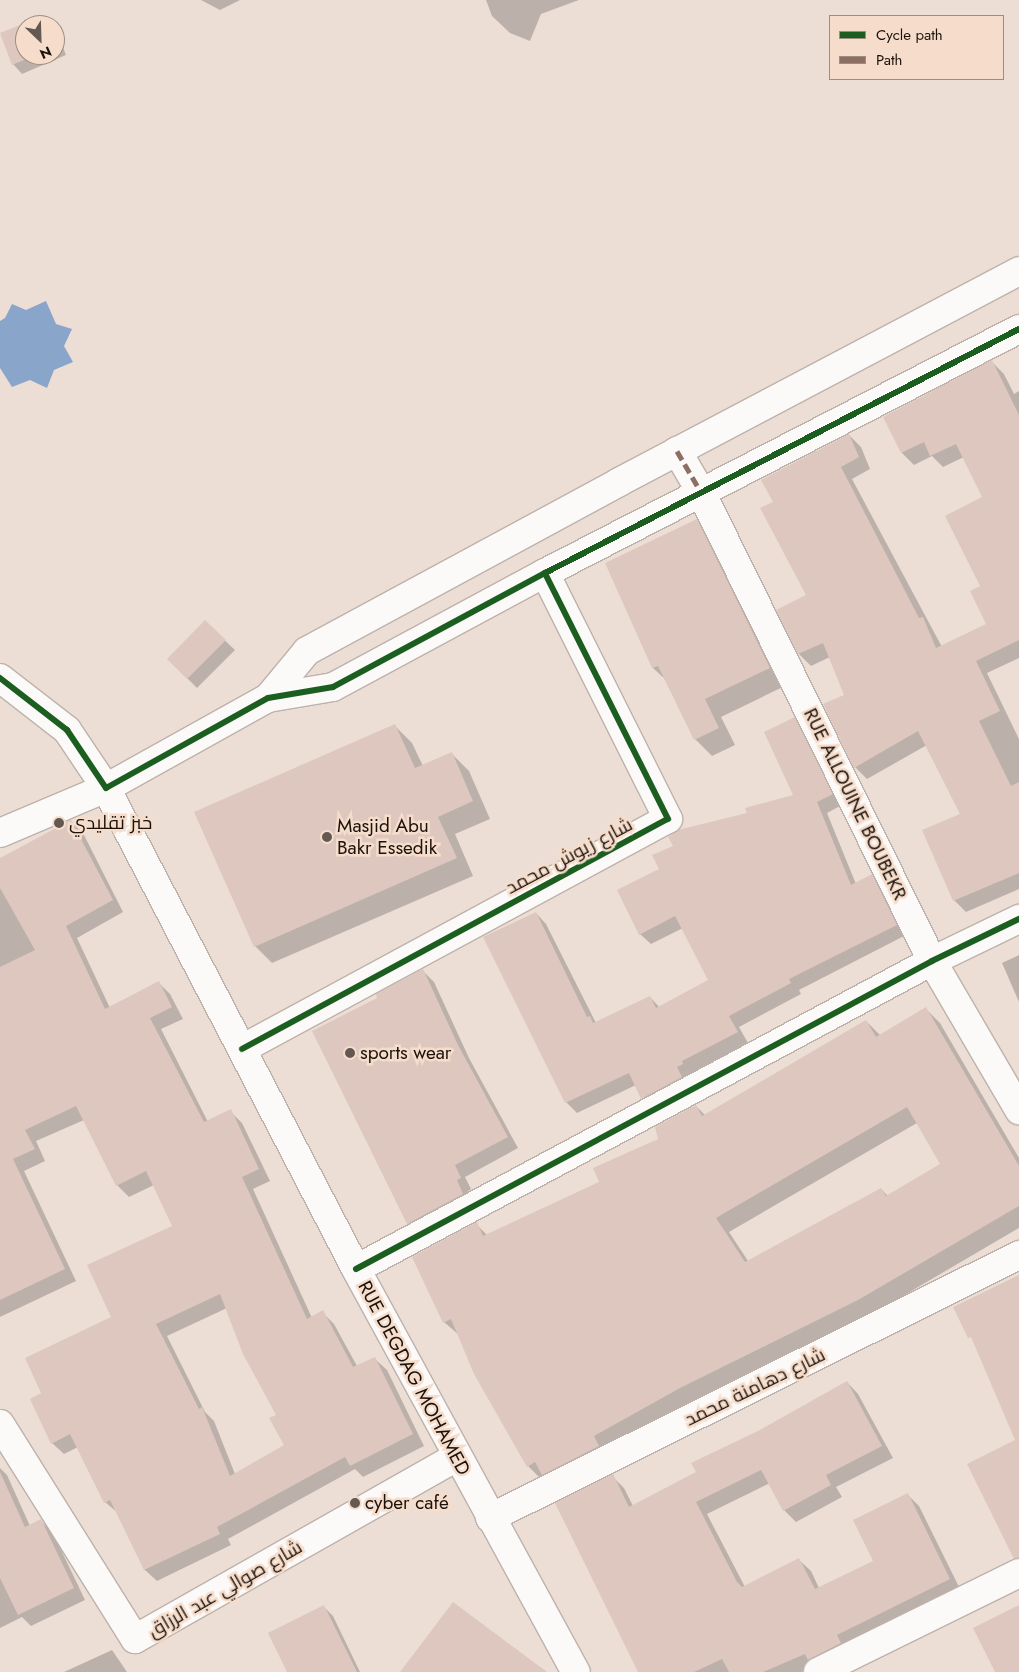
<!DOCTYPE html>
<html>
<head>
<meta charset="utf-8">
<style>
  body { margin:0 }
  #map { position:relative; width:1019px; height:1672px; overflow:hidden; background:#ecded5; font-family:Jost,Cairo,sans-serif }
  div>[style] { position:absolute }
  .water>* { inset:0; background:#89a5ca }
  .shadow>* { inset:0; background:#0003 }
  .building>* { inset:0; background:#ddc7be }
  .roads { filter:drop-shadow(1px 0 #bdb2ab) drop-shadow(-1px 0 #bdb2ab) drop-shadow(0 1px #bdb2ab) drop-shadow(0 -1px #bdb2ab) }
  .minor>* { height:28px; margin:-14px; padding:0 14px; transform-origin:14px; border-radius:14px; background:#fcfaf9 }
  .major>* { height:28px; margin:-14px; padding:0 14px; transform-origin:14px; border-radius:14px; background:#fcfaf9 }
  .quiet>* { height:5px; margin-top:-2.5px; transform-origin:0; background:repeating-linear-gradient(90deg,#8d6e63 0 10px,transparent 0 15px) }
  .cycleway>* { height:6px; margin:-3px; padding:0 3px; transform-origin:3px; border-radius:3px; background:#1b5e20 }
  .dots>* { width:14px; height:14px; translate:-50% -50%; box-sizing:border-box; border:2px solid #f6ddcb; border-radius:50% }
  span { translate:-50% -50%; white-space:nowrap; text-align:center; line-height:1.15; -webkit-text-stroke:5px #f6ddcb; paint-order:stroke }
  .street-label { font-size:19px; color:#1b120c }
  .poi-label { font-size:19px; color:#1b120c }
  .left { translate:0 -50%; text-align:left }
  .legend { position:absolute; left:829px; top:15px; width:175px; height:65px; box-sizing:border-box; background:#f6ddcb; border:1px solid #9e8c7f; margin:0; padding:6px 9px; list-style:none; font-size:15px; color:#1b120c }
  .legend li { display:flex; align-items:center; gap:10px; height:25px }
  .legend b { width:25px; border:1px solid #9e8c7f }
  .north { position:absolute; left:15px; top:15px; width:50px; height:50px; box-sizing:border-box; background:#f6ddcb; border:1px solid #9e8c7f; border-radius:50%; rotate:156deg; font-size:14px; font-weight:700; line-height:20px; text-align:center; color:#1b120c }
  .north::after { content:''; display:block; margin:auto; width:18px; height:22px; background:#645952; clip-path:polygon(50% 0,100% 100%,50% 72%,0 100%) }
</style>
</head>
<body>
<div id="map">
  <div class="water">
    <i style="clip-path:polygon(46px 301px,56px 324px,72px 329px,64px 346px,73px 362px,54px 370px,47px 388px,30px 380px,12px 387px,0 368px,0 321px,5px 318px,12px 304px,26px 310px)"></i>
  </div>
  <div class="shadow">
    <i style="clip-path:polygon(201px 0,240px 0,220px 10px)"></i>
    <i style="clip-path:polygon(486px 0,579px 0,541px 14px,530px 41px,510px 33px,492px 16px)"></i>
    <i style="clip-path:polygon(45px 17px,54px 25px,25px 25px,25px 55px,55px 55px,55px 27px,66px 55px,22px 74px,13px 64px,1px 35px)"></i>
    <i style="clip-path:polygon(992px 362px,1004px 374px,1014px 394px,1019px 391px,1019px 658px,987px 673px,1019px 739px,1019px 889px,966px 912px,954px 900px,961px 815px,927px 745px,867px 779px,855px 767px,825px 705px,846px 695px,830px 657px,811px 666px,799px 654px,778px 610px,808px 596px,774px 502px,849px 435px,861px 447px,870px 469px,852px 479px,942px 647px,988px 625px,982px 587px,984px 497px,964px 457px,943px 467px,932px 456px,914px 465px,902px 453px,885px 417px)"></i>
    <i style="clip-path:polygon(697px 521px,714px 538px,787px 685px,721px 717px,735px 745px,712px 756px,695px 739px,667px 681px,653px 668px,606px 564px)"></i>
    <i style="clip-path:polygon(205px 622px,235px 650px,197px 688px,168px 659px)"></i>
    <i style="clip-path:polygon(794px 719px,805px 730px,842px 805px,827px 813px,856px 884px,872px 876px,882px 886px,906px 935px,799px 990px,801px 994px,739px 1027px,748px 1043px,687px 1078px,653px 1109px,636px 1085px,577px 1113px,566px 1102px,536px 913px,546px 924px,596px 1023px,650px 997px,660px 1008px,710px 981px,683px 928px,651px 944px,640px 934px,661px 870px,748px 814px,795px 795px)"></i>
    <i style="clip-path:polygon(395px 726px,412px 743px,423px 766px,451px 753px,469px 771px,490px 819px,455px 834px,473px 876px,272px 963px,255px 946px)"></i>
    <i style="clip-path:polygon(evenodd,71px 821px,83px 833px,123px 912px,77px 938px,110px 1008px,159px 983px,170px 994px,183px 1019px,161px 1029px,208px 1122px,230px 1111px,242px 1123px,270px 1181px,253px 1189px,312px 1318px,322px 1312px,334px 1324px,357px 1366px,375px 1359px,387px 1370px,424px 1446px,363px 1477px,355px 1469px,228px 1539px,231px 1545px,157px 1581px,145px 1570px,118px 1513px,105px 1502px,78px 1447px,64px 1454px,52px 1443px,43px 1394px,113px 1317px,174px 1226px,154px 1185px,129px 1197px,117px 1185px,84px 1120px,36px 1141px,45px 1161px,24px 1171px,76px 1281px,0 1317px,0 860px,71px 821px,227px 1308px,278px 1415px,286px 1446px,235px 1474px,214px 1421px,205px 1412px,167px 1336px,227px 1308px)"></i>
    <i style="clip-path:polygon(1019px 955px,1019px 1002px,1002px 963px)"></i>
    <i style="clip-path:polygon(423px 971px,434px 982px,469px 1058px,518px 1148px,465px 1177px,471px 1189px,467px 1192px,473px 1205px,419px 1235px,408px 1223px)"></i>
    <i style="clip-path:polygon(evenodd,926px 1009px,940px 1023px,1019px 1158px,1019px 1228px,872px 1314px,542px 1480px,528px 1466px,459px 1335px,444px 1322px,476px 1224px,488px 1236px,600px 1182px,659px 1140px,696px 1106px,705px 1115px,866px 1021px,880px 1035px,926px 1009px,917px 1123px,942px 1164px,888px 1196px,881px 1189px,748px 1261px,729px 1232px,917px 1123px)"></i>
    <i style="clip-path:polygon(847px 1382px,858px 1394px,893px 1458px,836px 1487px,842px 1497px,796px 1522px,784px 1510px,770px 1483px,707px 1514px,745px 1587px,799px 1560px,811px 1571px,819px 1588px,875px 1561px,907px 1494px,919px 1506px,961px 1591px,802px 1672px,639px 1672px,612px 1476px,624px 1488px,633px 1506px,697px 1473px,758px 1432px)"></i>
    <i style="clip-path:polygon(0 1468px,7px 1475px,30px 1526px,41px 1521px,53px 1533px,85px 1600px,31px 1626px,22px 1617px,0 1628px)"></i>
    <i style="clip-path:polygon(324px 1607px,333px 1616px,360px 1672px,289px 1672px)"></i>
    <i style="clip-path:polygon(112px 1650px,127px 1672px,64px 1672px)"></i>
  </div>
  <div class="building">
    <i style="clip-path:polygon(45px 15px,50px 25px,25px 25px,25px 55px,36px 55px,12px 65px,0 33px)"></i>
    <i style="clip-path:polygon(992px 360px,1019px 415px,1019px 640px,976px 661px,1000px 711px,979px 721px,1011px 786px,1019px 782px,1019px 873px,953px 901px,922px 830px,960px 814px,918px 731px,854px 768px,823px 704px,844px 695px,823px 643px,798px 654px,776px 610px,806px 595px,760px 508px,773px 502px,761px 480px,849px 434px,859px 457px,841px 467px,919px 618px,923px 617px,936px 648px,986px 624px,970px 591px,980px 586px,945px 516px,982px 497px,956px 444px,930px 456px,924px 442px,901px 453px,883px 417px)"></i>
    <i style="clip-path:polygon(697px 519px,770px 668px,705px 699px,719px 728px,694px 740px,658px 666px,652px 668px,605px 563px)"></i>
    <i style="clip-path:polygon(205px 620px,226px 640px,187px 679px,167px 659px)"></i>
    <i style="clip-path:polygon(795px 717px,833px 794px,817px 802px,851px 885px,872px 874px,897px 925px,789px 979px,791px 983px,729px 1016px,738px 1032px,682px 1061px,683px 1064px,677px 1067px,682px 1077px,641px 1099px,629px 1073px,565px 1103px,483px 937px,536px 912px,587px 1017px,590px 1016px,593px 1023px,650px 996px,656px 1008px,708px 980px,675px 916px,639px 935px,617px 890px,659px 869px,652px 855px,673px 846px,668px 837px,678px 830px,747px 813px,745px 808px,793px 795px,764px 732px)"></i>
    <i style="clip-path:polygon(395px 724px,415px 768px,452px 752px,473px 801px,438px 817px,457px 858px,254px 947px,194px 812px)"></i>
    <i style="clip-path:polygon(evenodd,71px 820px,113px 900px,66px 926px,105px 1009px,159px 981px,172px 1007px,150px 1018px,204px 1122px,231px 1109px,259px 1169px,242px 1177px,307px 1319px,323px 1310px,353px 1367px,375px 1357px,413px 1434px,350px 1466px,345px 1457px,217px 1527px,220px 1534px,144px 1570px,110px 1500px,104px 1503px,70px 1434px,51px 1444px,30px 1399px,41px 1393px,25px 1358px,111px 1317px,87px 1265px,172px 1226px,146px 1171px,116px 1186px,76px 1106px,25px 1130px,35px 1149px,13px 1159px,65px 1269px,0 1300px,0 967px,35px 950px,0 888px,0 858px,71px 820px,220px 1294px,243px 1354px,276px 1415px,269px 1418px,284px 1445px,230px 1476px,202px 1407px,199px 1409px,156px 1324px,220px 1294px)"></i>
    <i style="clip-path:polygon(423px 969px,458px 1045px,508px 1137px,455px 1165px,461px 1178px,457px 1180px,463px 1194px,407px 1224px,312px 1031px,377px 998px,376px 994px)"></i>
    <i style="clip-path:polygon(evenodd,926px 1007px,1019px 1166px,1019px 1206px,858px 1300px,680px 1388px,594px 1436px,599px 1446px,542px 1475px,535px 1462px,527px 1467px,474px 1374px,451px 1319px,443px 1323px,412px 1257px,477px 1222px,483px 1236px,599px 1182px,593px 1168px,658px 1139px,655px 1127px,696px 1105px,702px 1116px,866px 1020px,876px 1037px,926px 1007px,907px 1107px,940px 1164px,886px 1196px,881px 1188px,745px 1262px,716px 1218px,907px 1107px)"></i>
    <i style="clip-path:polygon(1019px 1275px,1019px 1558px,1014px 1559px,967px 1464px,1015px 1440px,971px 1337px,968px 1338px,953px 1307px)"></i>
    <i style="clip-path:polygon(847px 1381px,882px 1446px,826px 1475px,831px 1485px,783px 1511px,761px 1470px,696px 1502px,737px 1582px,742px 1587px,799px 1558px,815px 1589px,873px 1561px,853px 1520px,908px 1493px,950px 1579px,837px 1635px,841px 1643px,808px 1660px,805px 1654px,763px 1672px,729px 1672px,722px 1659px,694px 1672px,638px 1672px,555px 1503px,613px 1474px,629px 1507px,696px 1472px,691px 1463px,758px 1431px)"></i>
    <i style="clip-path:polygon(0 1472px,25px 1527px,41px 1519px,74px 1588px,18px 1615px,0 1578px)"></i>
    <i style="clip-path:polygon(453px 1602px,547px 1672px,400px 1672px)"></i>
    <i style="clip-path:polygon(324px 1605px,357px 1672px,287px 1672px,268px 1633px)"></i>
    <i style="clip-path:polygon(1019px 1605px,1019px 1672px,995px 1672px,973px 1628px)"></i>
  </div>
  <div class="roads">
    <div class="minor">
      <i style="left:677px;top:451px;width:48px;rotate:59.7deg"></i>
      <i style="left:701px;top:492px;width:523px;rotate:63.78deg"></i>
      <i style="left:932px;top:961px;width:173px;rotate:59.7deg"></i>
      <i style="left:0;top:678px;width:85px;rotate:37.8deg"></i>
      <i style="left:67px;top:730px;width:70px;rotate:56.1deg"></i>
      <i style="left:106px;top:788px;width:185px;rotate:-29.1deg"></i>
      <i style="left:268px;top:698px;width:66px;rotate:-9.6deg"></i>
      <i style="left:333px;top:687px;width:241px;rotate:-28.3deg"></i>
      <i style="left:545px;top:573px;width:533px;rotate:-27.24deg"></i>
      <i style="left:268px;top:698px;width:61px;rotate:-50.3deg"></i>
      <i style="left:307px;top:651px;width:355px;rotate:-28.4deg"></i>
      <i style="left:619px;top:482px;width:452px;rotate:-27.8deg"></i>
      <i style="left:242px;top:1049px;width:484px;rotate:-28.4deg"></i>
      <i style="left:668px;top:819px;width:275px;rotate:-116.6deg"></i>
      <i style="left:356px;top:1269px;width:653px;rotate:-28.13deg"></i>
      <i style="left:932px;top:961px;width:97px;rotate:-25.8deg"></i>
      <i style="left:0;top:1424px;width:254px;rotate:57.9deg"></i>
      <i style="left:135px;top:1639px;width:370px;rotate:-29.5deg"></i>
      <i style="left:490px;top:1518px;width:591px;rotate:-26.43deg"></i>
      <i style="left:818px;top:1672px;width:224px;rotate:-26.2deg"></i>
    </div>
    <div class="major">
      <i style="left:0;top:833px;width:115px;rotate:-23deg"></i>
      <i style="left:106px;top:788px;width:542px;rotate:62.54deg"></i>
      <i style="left:356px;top:1269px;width:459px;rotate:61.4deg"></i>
    </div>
  </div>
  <div class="quiet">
    <i style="left:677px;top:451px;width:48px;rotate:59.7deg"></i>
  </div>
  <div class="cycleway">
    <i style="left:0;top:678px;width:85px;rotate:37.8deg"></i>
    <i style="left:67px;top:730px;width:70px;rotate:56.1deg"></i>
    <i style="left:106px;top:788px;width:185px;rotate:-29.1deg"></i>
    <i style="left:268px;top:698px;width:66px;rotate:-9.6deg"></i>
    <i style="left:333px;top:687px;width:241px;rotate:-28.3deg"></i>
    <i style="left:545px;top:573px;width:533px;rotate:-27.24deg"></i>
    <i style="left:242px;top:1049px;width:484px;rotate:-28.4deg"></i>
    <i style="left:668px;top:819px;width:275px;rotate:-116.6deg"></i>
    <i style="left:356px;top:1269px;width:653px;rotate:-28.13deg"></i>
    <i style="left:932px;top:961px;width:97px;rotate:-25.8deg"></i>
  </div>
  <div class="dots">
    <i style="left:59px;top:823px;background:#645952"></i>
    <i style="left:327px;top:837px;background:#645952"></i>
    <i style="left:350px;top:1053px;background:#645952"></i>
    <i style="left:355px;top:1503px;background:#645952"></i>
  </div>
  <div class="street-label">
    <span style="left:855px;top:804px;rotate:64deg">RUE ALLOUINE BOUBEKR</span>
    <span style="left:569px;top:856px;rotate:-28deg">شارع زيوش محمد</span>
    <span style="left:414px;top:1378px;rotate:62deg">RUE DEGDAG MOHAMED</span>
    <span style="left:755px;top:1387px;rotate:-26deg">شارع دهامنة محمد</span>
    <span style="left:225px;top:1589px;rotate:-30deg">شارع صوالي عبد الرزاق</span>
  </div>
  <div class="poi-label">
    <span class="left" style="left:69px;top:823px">خبز تقليدي</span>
    <span class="left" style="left:337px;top:837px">Masjid Abu<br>Bakr Essedik</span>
    <span class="left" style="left:360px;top:1053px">sports wear</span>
    <span class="left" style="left:365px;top:1503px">cyber café</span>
  </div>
  <ul class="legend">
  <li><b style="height:6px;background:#1b5e20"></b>Cycle path</li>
  <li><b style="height:6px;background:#8d6e63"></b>Path</li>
  </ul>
  <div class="north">N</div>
</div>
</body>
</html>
